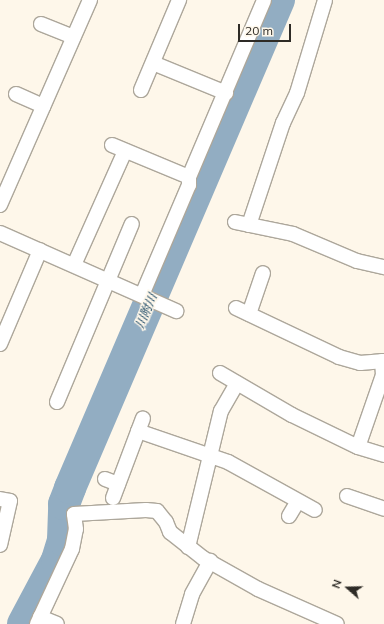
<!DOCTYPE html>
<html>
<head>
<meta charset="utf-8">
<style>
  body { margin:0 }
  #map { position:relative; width:384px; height:624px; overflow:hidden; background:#fef7ea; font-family:Mulish,"Noto Sans JP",sans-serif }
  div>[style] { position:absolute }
  .river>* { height:32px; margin:-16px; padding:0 16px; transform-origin:16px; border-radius:16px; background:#92adc2 }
  .roads { filter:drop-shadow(1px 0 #ada79b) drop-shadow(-1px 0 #ada79b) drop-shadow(0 1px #ada79b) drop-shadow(0 -1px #ada79b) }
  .minor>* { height:14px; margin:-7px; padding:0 7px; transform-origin:7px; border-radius:7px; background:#fff }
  span { translate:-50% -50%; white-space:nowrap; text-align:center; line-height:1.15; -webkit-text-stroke:3px #fef7ea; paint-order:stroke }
  .water-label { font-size:12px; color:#144362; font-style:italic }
  .north { position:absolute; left:328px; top:568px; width:40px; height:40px; -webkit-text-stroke:3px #fef7ea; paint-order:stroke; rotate:290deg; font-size:11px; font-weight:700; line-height:16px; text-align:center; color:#2e2b26 }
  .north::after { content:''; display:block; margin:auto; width:14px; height:18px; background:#2e2b26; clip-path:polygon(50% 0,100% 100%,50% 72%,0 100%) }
  .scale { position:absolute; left:238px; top:24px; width:53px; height:18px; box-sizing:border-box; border:2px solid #2e2b26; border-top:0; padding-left:5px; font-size:12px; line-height:14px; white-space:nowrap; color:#2e2b26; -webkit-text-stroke:3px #fef7ea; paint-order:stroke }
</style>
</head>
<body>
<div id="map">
  <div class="river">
    <i style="left:23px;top:624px;width:72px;rotate:-62deg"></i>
    <i style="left:57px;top:560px;width:21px;rotate:-73deg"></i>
    <i style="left:63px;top:540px;width:36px;rotate:-88deg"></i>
    <i style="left:64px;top:504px;width:17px;rotate:-69deg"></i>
    <i style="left:70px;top:488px;width:531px;rotate:-66.82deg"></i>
  </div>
  <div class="roads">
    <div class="minor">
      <i style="left:41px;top:24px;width:35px;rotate:22deg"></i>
      <i style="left:153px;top:63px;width:79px;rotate:22.3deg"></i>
      <i style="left:141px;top:90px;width:98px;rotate:-67.1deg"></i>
      <i style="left:16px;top:94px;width:30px;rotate:24deg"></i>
      <i style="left:112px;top:145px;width:83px;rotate:22.6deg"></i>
      <i style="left:189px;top:177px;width:192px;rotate:-67deg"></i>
      <i style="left:0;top:205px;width:224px;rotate:-66.3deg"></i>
      <i style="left:235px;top:222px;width:59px;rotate:11.7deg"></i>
      <i style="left:293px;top:234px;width:69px;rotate:22.9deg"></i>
      <i style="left:357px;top:261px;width:28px;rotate:13deg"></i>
      <i style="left:249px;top:225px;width:108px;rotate:-71.6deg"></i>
      <i style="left:283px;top:123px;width:33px;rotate:-65deg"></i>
      <i style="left:297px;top:93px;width:97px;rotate:-73.2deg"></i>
      <i style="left:0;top:233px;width:193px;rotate:23.9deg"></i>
      <i style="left:74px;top:265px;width:125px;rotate:-65.9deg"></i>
      <i style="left:142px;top:295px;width:120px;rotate:-66.9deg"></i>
      <i style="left:189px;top:185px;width:8px;rotate:-90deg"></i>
      <i style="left:236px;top:308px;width:114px;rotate:25.4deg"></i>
      <i style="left:339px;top:357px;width:22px;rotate:16deg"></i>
      <i style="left:360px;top:363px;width:24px;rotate:-5deg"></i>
      <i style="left:249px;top:314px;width:43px;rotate:-71.1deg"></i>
      <i style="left:0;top:344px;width:102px;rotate:-66.9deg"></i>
      <i style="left:220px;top:373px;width:83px;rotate:30.3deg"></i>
      <i style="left:292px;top:415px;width:73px;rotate:25.9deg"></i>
      <i style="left:358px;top:447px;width:27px;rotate:17deg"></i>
      <i style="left:57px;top:402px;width:193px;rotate:-67.2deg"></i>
      <i style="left:138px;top:431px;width:95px;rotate:19deg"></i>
      <i style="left:228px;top:462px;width:99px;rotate:28.9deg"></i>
      <i style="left:358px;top:447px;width:76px;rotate:-70.9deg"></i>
      <i style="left:383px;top:375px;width:14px;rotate:-94deg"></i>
      <i style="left:105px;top:479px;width:14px;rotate:21deg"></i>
      <i style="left:347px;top:496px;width:39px;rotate:19deg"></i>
      <i style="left:113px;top:498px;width:85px;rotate:-69.4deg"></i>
      <i style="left:0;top:499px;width:10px;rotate:11deg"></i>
      <i style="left:10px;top:501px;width:45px;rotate:102.8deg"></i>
      <i style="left:289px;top:516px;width:17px;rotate:-59deg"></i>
      <i style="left:188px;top:547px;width:140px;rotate:-76.4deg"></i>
      <i style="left:221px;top:411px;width:32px;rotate:-60deg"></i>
      <i style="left:40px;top:617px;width:18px;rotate:22deg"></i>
      <i style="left:37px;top:624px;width:83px;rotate:-65deg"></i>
      <i style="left:72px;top:549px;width:20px;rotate:-79deg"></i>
      <i style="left:76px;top:529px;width:15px;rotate:-98deg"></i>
      <i style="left:74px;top:514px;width:72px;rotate:-3.2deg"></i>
      <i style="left:146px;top:510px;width:11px;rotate:5deg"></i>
      <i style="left:157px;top:511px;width:14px;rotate:51deg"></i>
      <i style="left:166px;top:522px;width:11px;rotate:68deg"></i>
      <i style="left:170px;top:532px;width:42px;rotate:38.2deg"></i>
      <i style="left:203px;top:558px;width:63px;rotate:29.4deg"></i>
      <i style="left:258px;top:589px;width:86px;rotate:23.9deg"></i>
      <i style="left:183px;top:624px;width:31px;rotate:-73deg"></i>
      <i style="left:192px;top:594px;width:38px;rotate:-61deg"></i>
    </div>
  </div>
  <div class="water-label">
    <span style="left:146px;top:311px;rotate:-67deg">川附川</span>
  </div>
  <div class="north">N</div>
  <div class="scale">20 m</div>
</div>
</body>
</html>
